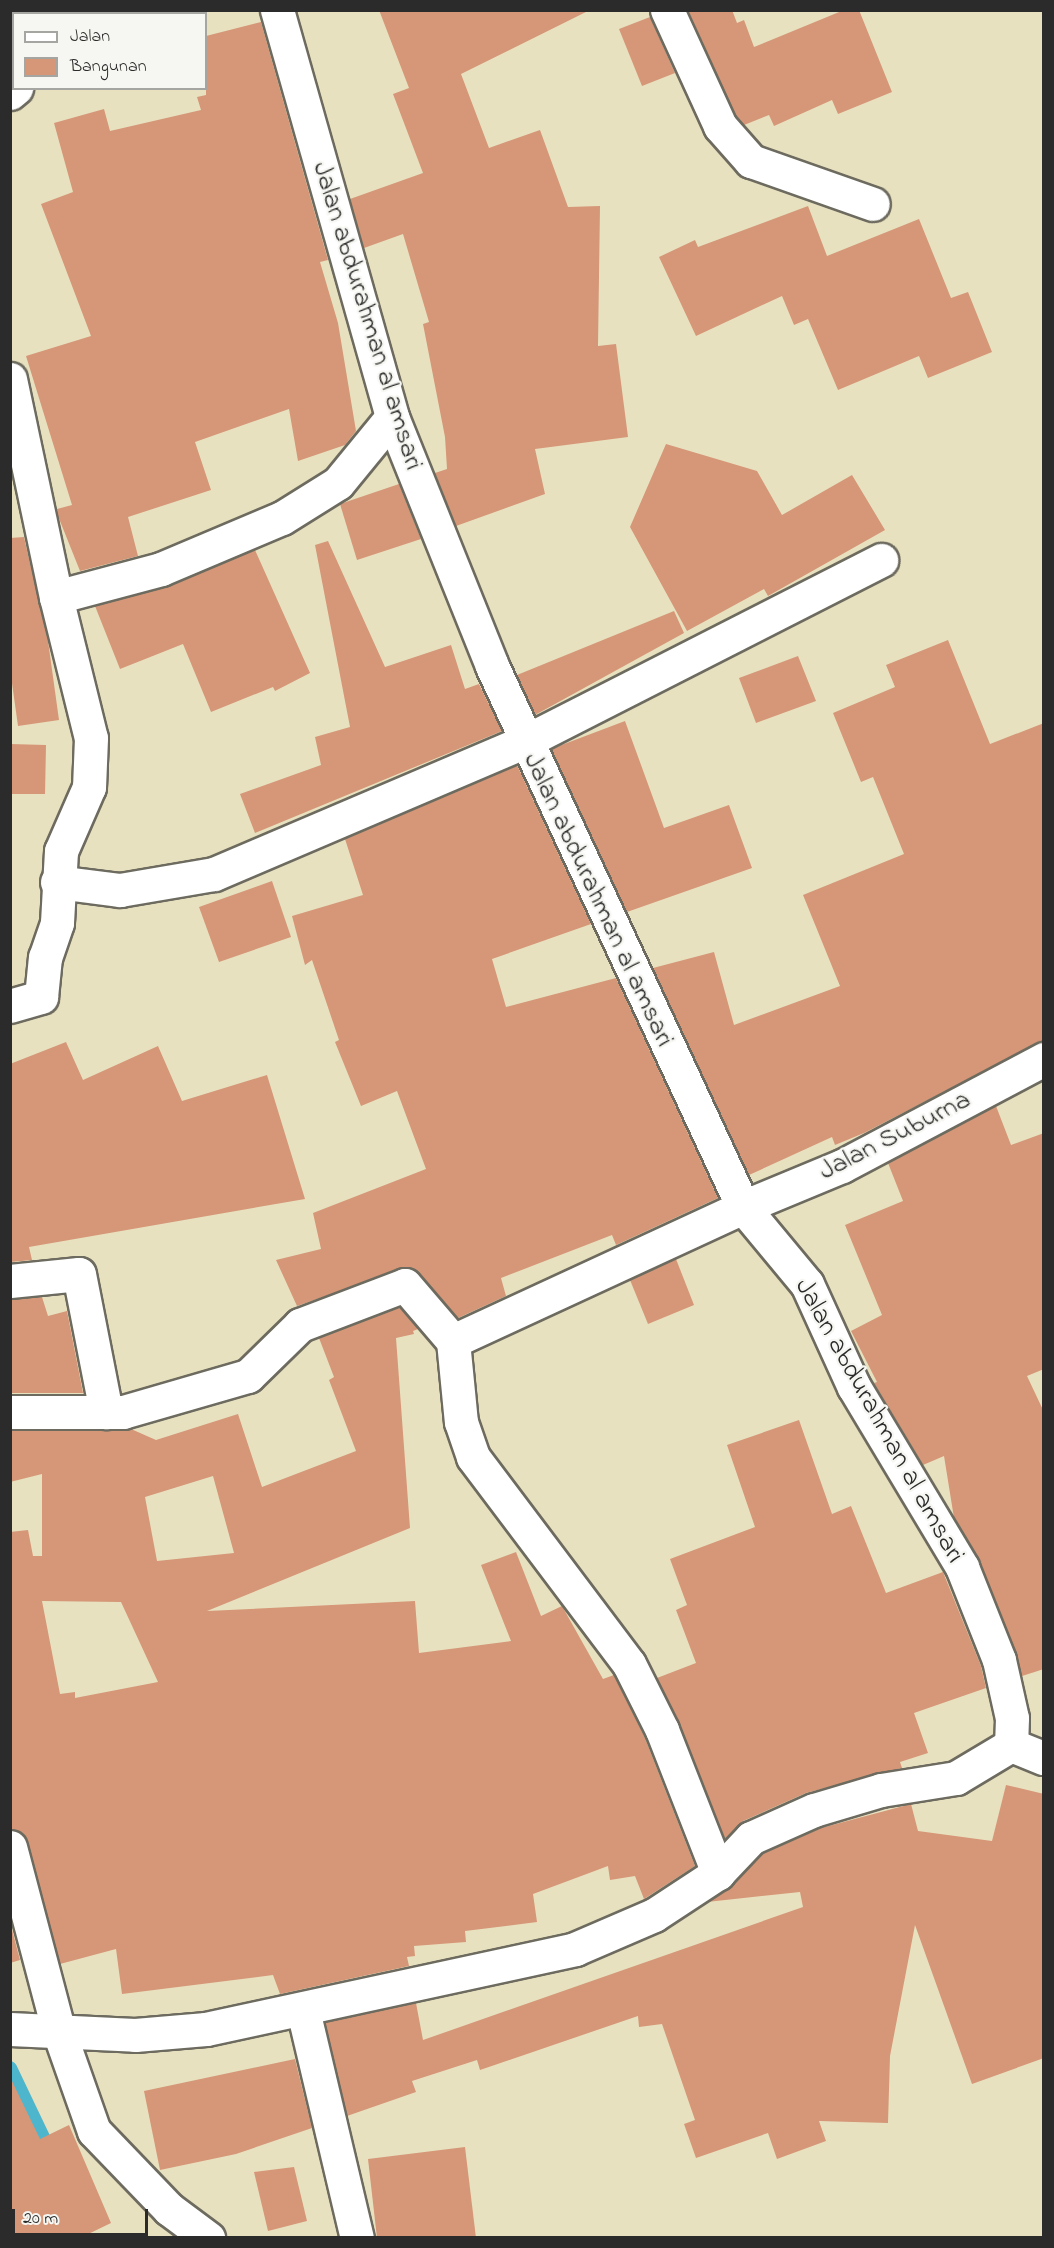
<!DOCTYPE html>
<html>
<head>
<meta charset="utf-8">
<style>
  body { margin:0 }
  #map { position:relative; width:1054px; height:2248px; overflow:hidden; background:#e8e1bf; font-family:"Indie Flower",sans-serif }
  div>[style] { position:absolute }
  .stream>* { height:14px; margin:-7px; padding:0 7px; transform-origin:7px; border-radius:7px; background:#4eb6cc }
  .building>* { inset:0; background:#d59778 }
  .roads { filter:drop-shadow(2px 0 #6d6b5f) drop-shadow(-2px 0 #6d6b5f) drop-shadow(0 2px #6d6b5f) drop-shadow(0 -2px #6d6b5f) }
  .lane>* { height:22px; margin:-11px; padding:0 11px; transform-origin:11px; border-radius:11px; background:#fff }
  .street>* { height:33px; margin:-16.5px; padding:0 16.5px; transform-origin:16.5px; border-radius:16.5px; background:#fff }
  span { translate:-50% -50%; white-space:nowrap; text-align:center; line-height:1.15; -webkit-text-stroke:4.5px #f6f6f2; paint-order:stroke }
  .street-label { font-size:27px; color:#2b2b2b }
  .frame { position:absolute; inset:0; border:12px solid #2b2b2b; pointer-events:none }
  .legend { position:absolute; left:12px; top:12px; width:195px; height:78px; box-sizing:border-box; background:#f6f6f2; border:2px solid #a5a5a2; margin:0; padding:8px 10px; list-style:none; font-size:18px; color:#2b2b2b }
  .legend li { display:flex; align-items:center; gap:12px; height:30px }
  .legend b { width:30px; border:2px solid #a5a5a2 }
  .scale { position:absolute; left:12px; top:2209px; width:136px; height:27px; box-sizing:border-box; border:3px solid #2b2b2b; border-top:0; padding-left:8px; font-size:18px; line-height:21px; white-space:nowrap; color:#2b2b2b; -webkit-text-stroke:4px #f6f6f2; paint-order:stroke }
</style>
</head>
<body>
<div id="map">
  <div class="stream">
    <i style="left:10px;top:2068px;width:95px;rotate:64.5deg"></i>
  </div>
  <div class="building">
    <i style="clip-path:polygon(379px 10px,590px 10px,461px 74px,489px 148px,540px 130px,568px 207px,600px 206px,598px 346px,616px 344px,628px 437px,535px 449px,545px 494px,456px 526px,435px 473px,447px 469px,445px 437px,423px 324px,429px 322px,403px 234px,364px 248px,350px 199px,423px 173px,393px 94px,409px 88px)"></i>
    <i style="clip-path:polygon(688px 10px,732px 10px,737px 23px,744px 20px,754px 47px,844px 10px,859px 10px,892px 92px,838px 114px,832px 100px,774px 126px,769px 115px,744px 125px,736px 116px)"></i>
    <i style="clip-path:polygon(650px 17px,675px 73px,642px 86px,619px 29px)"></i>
    <i style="clip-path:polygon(261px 22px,328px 260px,320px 262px,338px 323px,356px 431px,345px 445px,298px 461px,289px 409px,195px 442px,211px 490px,128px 517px,138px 556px,80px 571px,58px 516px,57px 509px,72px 505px,26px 356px,91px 336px,41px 204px,73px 192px,54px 123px,104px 109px,110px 131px,201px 110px,197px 97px,206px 95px,206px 36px)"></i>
    <i style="clip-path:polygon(808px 206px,827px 256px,919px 219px,951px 298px,968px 292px,992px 352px,928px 378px,919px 356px,838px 390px,808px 319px,794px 325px,782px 296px,696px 336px,659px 257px,695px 240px,698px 247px)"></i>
    <i style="clip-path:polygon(666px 444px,757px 471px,782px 515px,852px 475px,885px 530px,768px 596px,764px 589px,687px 631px,630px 527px)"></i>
    <i style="clip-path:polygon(399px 484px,421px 539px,357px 560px,340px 504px)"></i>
    <i style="clip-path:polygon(24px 537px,48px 641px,59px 720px,18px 726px,10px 669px,10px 538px)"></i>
    <i style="clip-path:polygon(328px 541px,385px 667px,451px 645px,465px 689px,479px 684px,502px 731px,255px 833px,240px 794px,321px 765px,315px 737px,350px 727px,315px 545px)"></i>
    <i style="clip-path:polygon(255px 550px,310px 673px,275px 691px,273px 687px,211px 712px,183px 644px,120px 669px,95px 606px,168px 586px)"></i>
    <i style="clip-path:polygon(674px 611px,684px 633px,535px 715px,517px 675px)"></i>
    <i style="clip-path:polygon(948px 640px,990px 744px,1044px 723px,1044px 1040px,864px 1133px,835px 1145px,832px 1137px,749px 1175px,653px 968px,714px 952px,734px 1025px,840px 986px,803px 895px,904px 854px,873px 777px,861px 782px,833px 713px,895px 687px,886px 665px)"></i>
    <i style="clip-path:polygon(798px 656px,816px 701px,756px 723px,739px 678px)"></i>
    <i style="clip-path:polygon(625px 721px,664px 828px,729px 805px,752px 868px,627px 912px,551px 749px)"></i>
    <i style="clip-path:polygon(10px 744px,46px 745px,45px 794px,10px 794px)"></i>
    <i style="clip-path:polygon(517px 765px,591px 924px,492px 959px,506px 1007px,616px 978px,718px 1198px,616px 1245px,612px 1235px,501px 1278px,506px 1296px,458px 1318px,419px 1273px,409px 1267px,297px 1306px,276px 1260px,321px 1249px,313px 1213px,426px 1169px,397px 1091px,361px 1106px,335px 1042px,339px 1040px,312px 960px,305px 965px,292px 916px,363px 895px,345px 839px)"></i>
    <i style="clip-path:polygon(272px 881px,291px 937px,219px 962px,199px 907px)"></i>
    <i style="clip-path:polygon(66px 1042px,83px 1080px,158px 1046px,182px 1101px,267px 1075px,305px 1199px,29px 1247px,32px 1260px,10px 1262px,10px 1064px)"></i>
    <i style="clip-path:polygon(996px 1106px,1011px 1145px,1044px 1133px,1044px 1369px,1027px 1376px,1044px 1412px,1044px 1669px,1022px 1676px,979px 1560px,954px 1518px,944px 1456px,923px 1465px,874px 1383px,877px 1382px,851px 1331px,882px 1315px,845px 1225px,903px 1201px,888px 1163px)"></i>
    <i style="clip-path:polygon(676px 1259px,694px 1305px,648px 1324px,630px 1280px)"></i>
    <i style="clip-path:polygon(42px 1297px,48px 1316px,67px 1311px,83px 1393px,10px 1393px,10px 1300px)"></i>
    <i style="clip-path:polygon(evenodd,399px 1307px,418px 1329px,413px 1331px,414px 1334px,396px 1338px,410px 1528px,207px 1611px,415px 1601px,419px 1653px,511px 1641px,481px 1565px,516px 1552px,541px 1616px,562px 1606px,603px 1679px,614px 1675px,645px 1738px,695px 1866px,644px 1899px,635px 1876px,610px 1880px,608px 1866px,533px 1894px,537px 1922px,465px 1931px,466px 1942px,414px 1946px,415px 1956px,407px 1957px,409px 1966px,280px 1994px,273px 1975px,122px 1994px,116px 1949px,60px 1964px,28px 1842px,23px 1833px,10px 1829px,10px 1532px,28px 1530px,33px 1556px,42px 1556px,42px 1474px,10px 1482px,10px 1431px,131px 1429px,156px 1440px,238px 1414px,262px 1487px,356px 1451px,329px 1380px,334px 1377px,319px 1338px,399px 1307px,213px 1476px,234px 1553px,157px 1561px,145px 1497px,213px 1476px,399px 1307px,42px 1601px,121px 1602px,158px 1682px,75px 1698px,75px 1692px,60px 1694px,42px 1601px)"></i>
    <i style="clip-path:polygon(799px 1420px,832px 1514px,851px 1506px,886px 1593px,943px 1572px,981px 1666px,986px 1688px,914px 1713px,928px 1753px,900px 1762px,902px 1768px,806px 1793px,743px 1821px,725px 1839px,679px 1723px,657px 1678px,696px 1663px,676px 1610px,687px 1605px,670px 1559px,755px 1527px,727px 1445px)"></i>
    <i style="clip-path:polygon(1006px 1785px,1044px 1794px,1044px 2058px,972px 2084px,915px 1925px,890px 2056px,888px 2123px,819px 2121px,826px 2141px,777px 2159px,768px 2133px,696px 2158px,684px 2124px,695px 2120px,662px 2024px,639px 2027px,638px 2016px,480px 2070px,477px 2060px,412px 2081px,416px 2092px,347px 2116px,325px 2022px,416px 2003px,423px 2040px,803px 1907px,800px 1892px,707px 1902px,731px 1886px,762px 1854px,821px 1828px,911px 1804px,918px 1831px,992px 1841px)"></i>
    <i style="clip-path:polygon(10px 1922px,20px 1960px,10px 1963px)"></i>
    <i style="clip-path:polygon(295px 2059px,312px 2128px,236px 2154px,160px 2170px,144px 2091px)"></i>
    <i style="clip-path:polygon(10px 2077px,40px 2139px,69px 2125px,111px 2223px,80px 2238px,10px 2238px)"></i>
    <i style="clip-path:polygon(465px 2147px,476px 2238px,377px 2238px,368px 2159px)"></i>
    <i style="clip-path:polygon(294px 2167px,307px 2221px,268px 2231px,254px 2172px)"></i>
  </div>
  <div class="roads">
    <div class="lane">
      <i style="left:48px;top:10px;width:4px;rotate:76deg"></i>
    </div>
    <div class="street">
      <i style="left:277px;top:10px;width:423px;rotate:74.2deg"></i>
      <i style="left:392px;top:417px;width:268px;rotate:68.1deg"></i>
      <i style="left:492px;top:666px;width:596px;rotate:65.11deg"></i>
      <i style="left:743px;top:1207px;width:100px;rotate:50.3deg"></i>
      <i style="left:807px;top:1284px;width:113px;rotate:65.5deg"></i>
      <i style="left:854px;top:1387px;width:210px;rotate:59deg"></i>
      <i style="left:962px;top:1567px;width:100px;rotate:68.3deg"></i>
      <i style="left:999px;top:1660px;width:59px;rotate:77.4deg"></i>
      <i style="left:1012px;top:1718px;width:27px;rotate:92deg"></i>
      <i style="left:667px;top:10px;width:128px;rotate:65.4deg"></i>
      <i style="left:720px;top:126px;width:47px;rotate:48.5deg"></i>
      <i style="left:751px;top:161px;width:129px;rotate:19.4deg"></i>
      <i style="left:131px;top:14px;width:6px;rotate:-39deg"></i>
      <i style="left:10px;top:93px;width:8px;rotate:-40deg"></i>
      <i style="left:10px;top:379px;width:223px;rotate:78.1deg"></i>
      <i style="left:56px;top:597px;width:145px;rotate:76.1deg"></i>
      <i style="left:91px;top:738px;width:49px;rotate:92.3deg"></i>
      <i style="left:89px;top:787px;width:70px;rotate:113.6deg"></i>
      <i style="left:61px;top:851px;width:72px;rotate:93.2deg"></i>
      <i style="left:57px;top:923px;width:36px;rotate:109deg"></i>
      <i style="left:45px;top:957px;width:40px;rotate:95.7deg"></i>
      <i style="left:41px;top:997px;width:32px;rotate:164deg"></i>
      <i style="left:56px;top:597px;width:109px;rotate:-14.9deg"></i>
      <i style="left:161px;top:569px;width:131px;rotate:-22.9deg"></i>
      <i style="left:282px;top:518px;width:66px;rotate:-32deg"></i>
      <i style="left:338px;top:483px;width:85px;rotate:-50.7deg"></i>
      <i style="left:57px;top:882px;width:64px;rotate:7.2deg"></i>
      <i style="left:120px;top:890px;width:95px;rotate:-9.7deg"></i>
      <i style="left:214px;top:874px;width:337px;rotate:-23.1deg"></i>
      <i style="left:524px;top:742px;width:401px;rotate:-27deg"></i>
      <i style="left:10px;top:1281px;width:69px;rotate:-5.8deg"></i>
      <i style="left:79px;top:1274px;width:141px;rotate:78.9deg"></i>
      <i style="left:453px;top:1341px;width:319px;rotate:-24.8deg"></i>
      <i style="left:743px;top:1207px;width:107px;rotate:-22.5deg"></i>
      <i style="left:842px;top:1166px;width:229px;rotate:-27.9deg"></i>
      <i style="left:453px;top:1341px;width:81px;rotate:84.4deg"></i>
      <i style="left:461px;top:1422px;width:37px;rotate:71deg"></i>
      <i style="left:473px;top:1457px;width:259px;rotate:53deg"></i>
      <i style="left:629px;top:1664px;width:74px;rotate:63.4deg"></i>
      <i style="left:662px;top:1730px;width:154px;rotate:68.6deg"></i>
      <i style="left:10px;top:1412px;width:113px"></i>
      <i style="left:123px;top:1412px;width:130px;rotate:-16.1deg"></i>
      <i style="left:248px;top:1376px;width:73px;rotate:-44.4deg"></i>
      <i style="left:300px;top:1325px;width:112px;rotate:-20.9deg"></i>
      <i style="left:405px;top:1285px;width:74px;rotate:49.4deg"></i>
      <i style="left:10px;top:1847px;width:188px;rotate:75.2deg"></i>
      <i style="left:58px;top:2029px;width:108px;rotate:70.6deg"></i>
      <i style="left:94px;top:2131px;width:108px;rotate:46.1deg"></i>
      <i style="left:169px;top:2209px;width:49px;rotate:36.6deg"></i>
      <i style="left:303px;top:2010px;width:234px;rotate:76.7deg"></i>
      <i style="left:10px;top:2029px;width:125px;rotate:2.7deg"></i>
      <i style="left:135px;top:2035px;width:71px;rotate:-4.8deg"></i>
      <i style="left:206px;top:2029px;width:378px;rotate:-12.2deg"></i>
      <i style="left:575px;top:1949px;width:86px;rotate:-23.3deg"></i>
      <i style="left:654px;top:1915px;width:77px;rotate:-33.3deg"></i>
      <i style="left:718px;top:1873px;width:48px;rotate:-46.7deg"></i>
      <i style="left:751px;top:1838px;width:69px;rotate:-24deg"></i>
      <i style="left:814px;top:1810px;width:70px;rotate:-16.6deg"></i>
      <i style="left:881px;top:1790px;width:76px;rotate:-9.1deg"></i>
      <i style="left:956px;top:1778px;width:64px;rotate:-31deg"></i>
      <i style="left:1011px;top:1745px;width:35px;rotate:22deg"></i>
    </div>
  </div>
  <div class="street-label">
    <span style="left:367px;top:316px;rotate:73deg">Jalan abdurahman al amsari</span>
    <span style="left:598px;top:900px;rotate:65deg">Jalan abdurahman al amsari</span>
    <span style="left:895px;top:1136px;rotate:-27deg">Jalan Suburna</span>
    <span style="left:879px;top:1421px;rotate:61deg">Jalan abdurahman al amsari</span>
  </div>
  <div class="frame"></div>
  <ul class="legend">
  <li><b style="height:8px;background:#fff"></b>Jalan</li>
  <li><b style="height:16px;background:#d59778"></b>Bangunan</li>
  </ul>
  <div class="scale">20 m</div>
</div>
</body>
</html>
